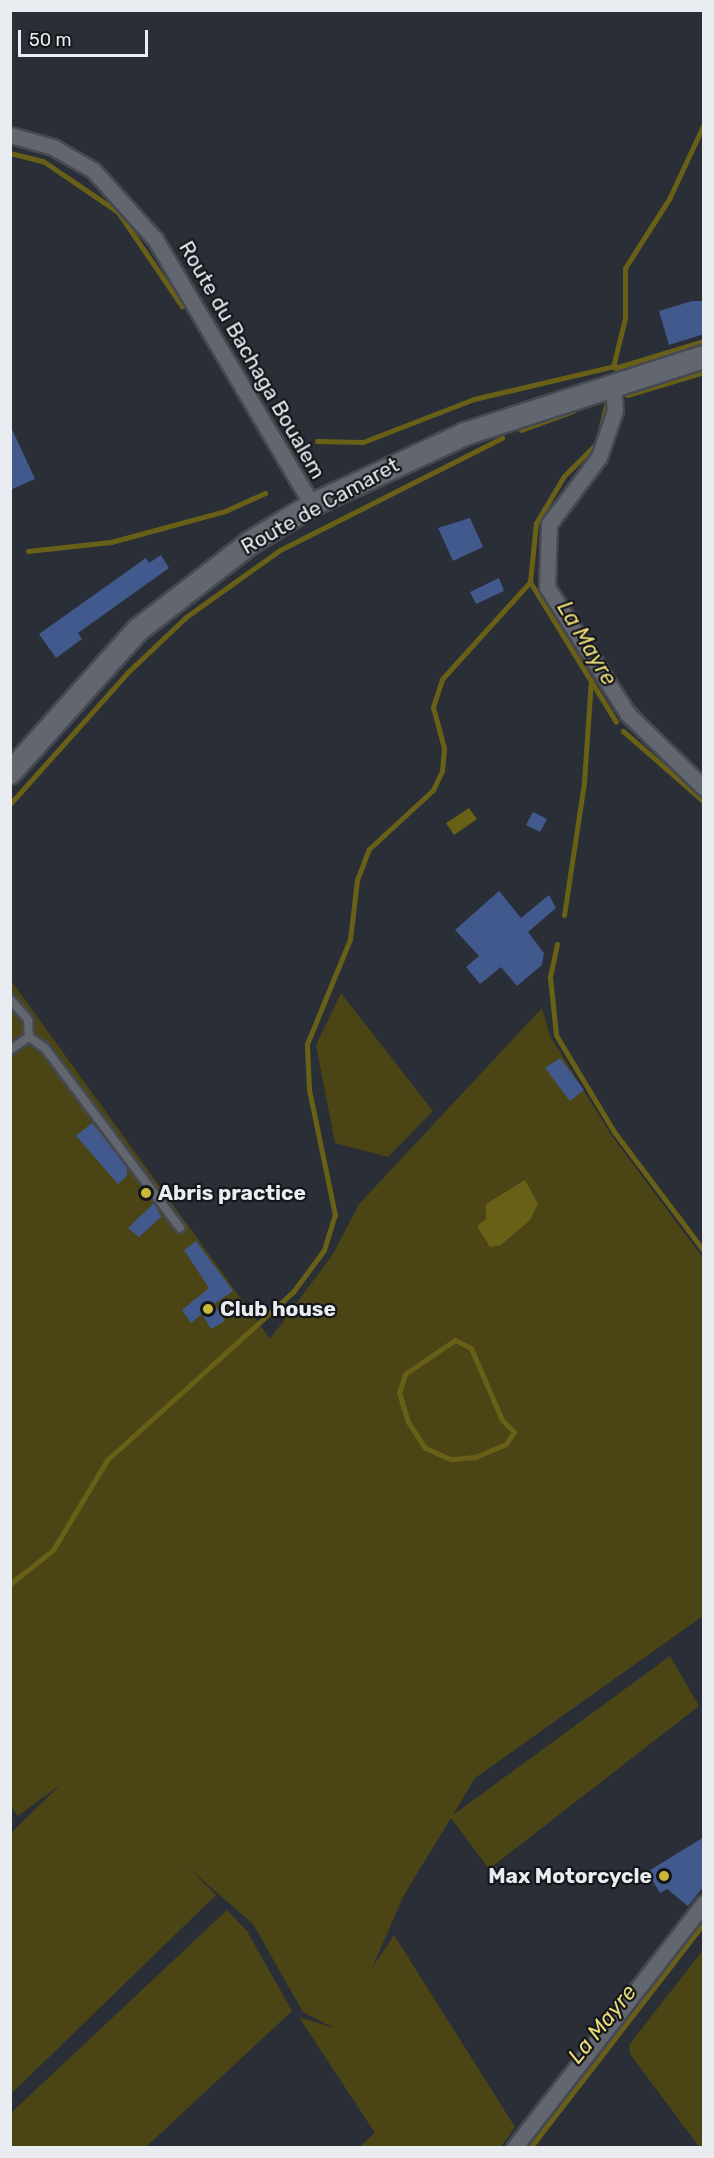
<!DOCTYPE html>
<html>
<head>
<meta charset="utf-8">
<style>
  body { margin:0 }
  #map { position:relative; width:714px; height:2158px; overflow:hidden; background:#2a2e36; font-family:Rubik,sans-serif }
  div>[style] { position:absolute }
  .green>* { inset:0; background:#4b4515 }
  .water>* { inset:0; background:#696018 }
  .stream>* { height:5px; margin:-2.5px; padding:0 2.5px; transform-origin:2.5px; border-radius:2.5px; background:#696018 }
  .building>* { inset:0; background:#42598d }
  .roads { filter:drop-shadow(2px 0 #464951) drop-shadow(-2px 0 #464951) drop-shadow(0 2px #464951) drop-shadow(0 -2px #464951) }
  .service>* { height:8px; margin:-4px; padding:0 4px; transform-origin:4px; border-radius:4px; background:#62666f }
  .minor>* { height:15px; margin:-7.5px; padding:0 7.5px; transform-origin:7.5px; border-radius:7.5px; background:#62666f }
  .secondary>* { height:22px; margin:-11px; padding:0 11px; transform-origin:11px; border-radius:11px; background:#62666f }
  .dots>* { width:16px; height:16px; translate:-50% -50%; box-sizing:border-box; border:3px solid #15161a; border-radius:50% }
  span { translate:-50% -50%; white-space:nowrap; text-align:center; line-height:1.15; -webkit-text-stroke:4.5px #15161a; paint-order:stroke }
  .street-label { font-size:21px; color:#e9ecf1 }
  .poi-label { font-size:21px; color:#e9ecf1; font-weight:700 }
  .left { translate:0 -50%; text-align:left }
  .right { translate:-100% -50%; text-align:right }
  .water-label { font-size:22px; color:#e9db7a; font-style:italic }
  .frame { position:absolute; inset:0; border:12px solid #e9ecf1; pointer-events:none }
  .scale { position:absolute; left:18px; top:30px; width:130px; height:27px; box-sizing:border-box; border:3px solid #e9ecf1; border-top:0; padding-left:8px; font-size:18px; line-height:21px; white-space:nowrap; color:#e9ecf1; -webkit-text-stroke:4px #15161a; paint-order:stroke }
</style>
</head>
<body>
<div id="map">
  <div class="green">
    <i style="clip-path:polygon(10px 979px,270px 1339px,333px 1254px,359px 1204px,542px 1008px,550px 1036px,612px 1136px,703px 1258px,703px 1616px,475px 1778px,453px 1815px,670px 1656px,699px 1706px,489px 1869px,451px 1818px,404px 1895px,372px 1968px,394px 1935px,515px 2127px,501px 2147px,359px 2147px,375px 2133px,299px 2017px,334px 2028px,303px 2012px,253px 1924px,189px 1868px,216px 1895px,11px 2094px,11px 1833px,61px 1784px,18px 1816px,11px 1807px)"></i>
    <i style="clip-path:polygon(341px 993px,433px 1111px,388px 1157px,335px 1143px,316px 1045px)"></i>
    <i style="clip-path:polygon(227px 1910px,247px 1931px,292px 2011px,146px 2147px,11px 2147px,11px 2113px)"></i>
    <i style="clip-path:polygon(703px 1950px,704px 2147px,700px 2148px,630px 2054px,629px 2045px)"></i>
  </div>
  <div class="water">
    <i style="clip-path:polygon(469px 808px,477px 819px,454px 835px,446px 823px)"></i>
    <i style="clip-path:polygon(525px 1180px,538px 1204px,530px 1220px,501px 1245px,490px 1247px,477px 1226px,486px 1219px,486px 1204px)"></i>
  </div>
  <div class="stream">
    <i style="left:10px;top:153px;width:34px;rotate:14deg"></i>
    <i style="left:43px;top:161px;width:91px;rotate:34.2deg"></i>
    <i style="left:118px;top:212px;width:114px;rotate:55.8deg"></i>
    <i style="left:613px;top:367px;width:50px;rotate:-76.2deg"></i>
    <i style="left:625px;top:318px;width:50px;rotate:-90deg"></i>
    <i style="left:625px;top:268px;width:82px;rotate:-57.5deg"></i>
    <i style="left:669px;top:199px;width:83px;rotate:-65deg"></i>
    <i style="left:615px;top:368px;width:93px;rotate:-16.9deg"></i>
    <i style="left:627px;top:395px;width:80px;rotate:-16.6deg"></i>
    <i style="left:521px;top:430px;width:55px;rotate:-20.1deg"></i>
    <i style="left:317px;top:441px;width:46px;rotate:1.2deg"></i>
    <i style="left:363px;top:442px;width:119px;rotate:-21.2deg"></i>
    <i style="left:474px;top:399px;width:145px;rotate:-13.2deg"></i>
    <i style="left:28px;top:551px;width:83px;rotate:-6.2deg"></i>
    <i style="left:111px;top:542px;width:118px;rotate:-15.2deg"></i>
    <i style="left:225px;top:511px;width:44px;rotate:-24.2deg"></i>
    <i style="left:530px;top:582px;width:164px;rotate:58.4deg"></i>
    <i style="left:628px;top:701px;width:26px;rotate:50deg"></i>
    <i style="left:623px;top:731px;width:108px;rotate:41.2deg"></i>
    <i style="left:10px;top:804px;width:176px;rotate:-48.2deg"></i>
    <i style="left:127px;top:673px;width:81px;rotate:-43.5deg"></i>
    <i style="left:186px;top:617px;width:115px;rotate:-35.5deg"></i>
    <i style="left:280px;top:550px;width:249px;rotate:-26.8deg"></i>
    <i style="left:564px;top:915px;width:134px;rotate:-81.4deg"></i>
    <i style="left:584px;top:782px;width:102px;rotate:-86.1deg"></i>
    <i style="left:557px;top:944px;width:34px;rotate:102deg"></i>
    <i style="left:550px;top:977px;width:58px;rotate:84.1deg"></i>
    <i style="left:556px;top:1035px;width:114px;rotate:59deg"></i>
    <i style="left:615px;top:1133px;width:148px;rotate:53deg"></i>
    <i style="left:455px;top:1340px;width:18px;rotate:27deg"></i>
    <i style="left:471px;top:1348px;width:78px;rotate:66.7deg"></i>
    <i style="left:502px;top:1420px;width:17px;rotate:45deg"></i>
    <i style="left:514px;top:1432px;width:14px;rotate:124deg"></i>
    <i style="left:506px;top:1444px;width:34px;rotate:157deg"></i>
    <i style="left:475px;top:1457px;width:25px;rotate:175deg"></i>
    <i style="left:450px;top:1459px;width:27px;rotate:-156deg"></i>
    <i style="left:425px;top:1448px;width:31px;rotate:-123deg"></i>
    <i style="left:408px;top:1422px;width:30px;rotate:-107deg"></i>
    <i style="left:399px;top:1393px;width:20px;rotate:-72deg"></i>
    <i style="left:405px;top:1374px;width:60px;rotate:-34.2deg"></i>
    <i style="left:10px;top:1584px;width:55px;rotate:-38.3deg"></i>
    <i style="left:53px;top:1550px;width:105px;rotate:-59deg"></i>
    <i style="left:107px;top:1460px;width:251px;rotate:-42.1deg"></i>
    <i style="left:293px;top:1292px;width:52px;rotate:-53.6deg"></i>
    <i style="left:324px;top:1250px;width:37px;rotate:-73deg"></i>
    <i style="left:335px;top:1215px;width:128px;rotate:-101.7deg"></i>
    <i style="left:309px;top:1090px;width:46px;rotate:-92.5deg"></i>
    <i style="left:307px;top:1044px;width:113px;rotate:-67.7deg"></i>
    <i style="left:350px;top:939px;width:59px;rotate:-83.2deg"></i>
    <i style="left:357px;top:880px;width:33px;rotate:-69deg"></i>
    <i style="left:369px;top:849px;width:87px;rotate:-42.7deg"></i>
    <i style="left:433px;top:790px;width:21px;rotate:-65deg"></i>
    <i style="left:442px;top:771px;width:23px;rotate:-85deg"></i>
    <i style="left:444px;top:748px;width:42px;rotate:-105deg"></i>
    <i style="left:433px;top:707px;width:29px;rotate:-72deg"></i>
    <i style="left:442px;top:679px;width:131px;rotate:-47.8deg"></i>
    <i style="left:530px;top:582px;width:59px;rotate:-84.2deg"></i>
    <i style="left:536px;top:523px;width:55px;rotate:-59.2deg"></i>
    <i style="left:564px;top:476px;width:47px;rotate:-45deg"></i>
    <i style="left:597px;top:443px;width:46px;rotate:-76.3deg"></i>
    <i style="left:530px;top:2148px;width:284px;rotate:-52.3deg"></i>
  </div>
  <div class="building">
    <i style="clip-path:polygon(692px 301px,704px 301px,704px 334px,669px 345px,659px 311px)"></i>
    <i style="clip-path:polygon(10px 425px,35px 479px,10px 490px)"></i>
    <i style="clip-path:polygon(470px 518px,483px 547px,453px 561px,438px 528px)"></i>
    <i style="clip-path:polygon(161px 555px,169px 568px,78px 633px,82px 639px,56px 658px,39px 634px,146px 558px,149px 563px)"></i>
    <i style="clip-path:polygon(499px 578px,504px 591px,476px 604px,470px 592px)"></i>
    <i style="clip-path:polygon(533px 812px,547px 819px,540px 832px,526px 825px)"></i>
    <i style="clip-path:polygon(499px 891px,521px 918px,549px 895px,556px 908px,528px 932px,544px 953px,542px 965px,517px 986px,501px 967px,480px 984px,466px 967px,479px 956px,455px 930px)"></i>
    <i style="clip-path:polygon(560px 1058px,584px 1090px,570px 1101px,545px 1068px)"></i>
    <i style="clip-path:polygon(92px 1123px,127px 1167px,127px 1176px,118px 1184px,76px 1136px)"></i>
    <i style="clip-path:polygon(154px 1203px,161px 1217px,139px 1237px,128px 1228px)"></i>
    <i style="clip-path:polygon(196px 1241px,233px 1291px,214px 1304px,225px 1321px,211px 1329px,202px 1314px,191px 1323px,182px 1310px,209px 1288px,184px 1250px)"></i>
    <i style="clip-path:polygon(704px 1837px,704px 1886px,688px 1906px,667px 1889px,660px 1893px,647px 1872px)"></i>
  </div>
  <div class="roads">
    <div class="service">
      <i style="left:10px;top:999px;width:28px;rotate:49deg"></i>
      <i style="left:28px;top:1020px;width:17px;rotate:87deg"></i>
      <i style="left:29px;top:1037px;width:23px;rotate:146deg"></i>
      <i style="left:29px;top:1037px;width:19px;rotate:35deg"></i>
      <i style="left:45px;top:1048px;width:225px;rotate:53.1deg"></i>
    </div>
    <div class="minor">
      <i style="left:10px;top:135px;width:45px;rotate:15.6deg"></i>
      <i style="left:53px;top:147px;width:46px;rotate:29.9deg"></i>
      <i style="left:93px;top:170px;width:93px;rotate:48.1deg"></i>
      <i style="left:155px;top:239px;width:309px;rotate:59.4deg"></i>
      <i style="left:613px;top:384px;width:26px;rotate:86deg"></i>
      <i style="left:615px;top:410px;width:50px;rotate:108.8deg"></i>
      <i style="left:599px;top:457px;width:84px;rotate:126.7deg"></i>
      <i style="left:549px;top:524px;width:63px;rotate:91.8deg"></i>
      <i style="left:547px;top:587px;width:151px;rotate:57.5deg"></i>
      <i style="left:628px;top:714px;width:106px;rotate:44.2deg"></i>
      <i style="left:514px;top:2148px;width:310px;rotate:-52.2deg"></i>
    </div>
    <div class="secondary">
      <i style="left:10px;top:773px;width:192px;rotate:-48.2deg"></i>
      <i style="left:138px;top:630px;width:142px;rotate:-37.8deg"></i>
      <i style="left:250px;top:543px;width:73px;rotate:-31.5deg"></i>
      <i style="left:312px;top:505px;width:169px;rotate:-24.9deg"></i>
      <i style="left:465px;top:434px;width:251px;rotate:-17.9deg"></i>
    </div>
  </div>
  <div class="dots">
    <i style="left:146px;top:1193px;background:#cbba39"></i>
    <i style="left:208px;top:1309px;background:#cbba39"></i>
    <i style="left:664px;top:1876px;background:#cbba39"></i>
  </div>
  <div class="street-label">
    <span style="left:252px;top:360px;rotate:60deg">Route du Bachaga Boualem</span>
    <span style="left:320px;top:506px;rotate:-29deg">Route de Camaret</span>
  </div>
  <div class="poi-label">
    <span class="left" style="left:158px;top:1193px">Abris practice</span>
    <span class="left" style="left:220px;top:1309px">Club house</span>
    <span class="right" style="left:652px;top:1876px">Max Motorcycle</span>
  </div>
  <div class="water-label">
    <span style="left:587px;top:643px;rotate:59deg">La Mayre</span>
    <span style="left:602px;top:2024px;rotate:-51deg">La Mayre</span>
  </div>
  <div class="frame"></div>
  <div class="scale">50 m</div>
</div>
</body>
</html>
